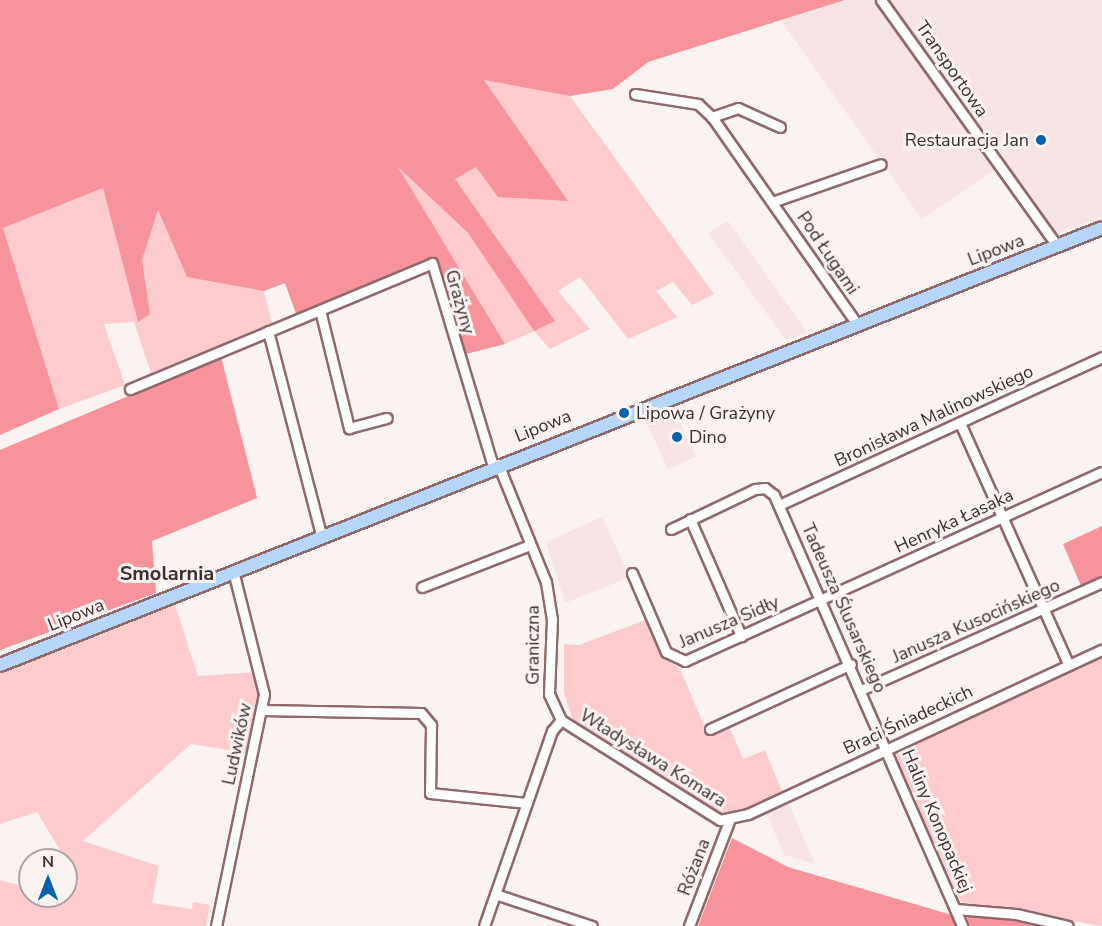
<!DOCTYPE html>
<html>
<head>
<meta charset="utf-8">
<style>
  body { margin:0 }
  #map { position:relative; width:1102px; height:926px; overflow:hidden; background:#fbf2f2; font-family:"Nunito Sans",sans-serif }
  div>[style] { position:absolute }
  .built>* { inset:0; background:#f9e4e5 }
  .green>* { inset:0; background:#feccce }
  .forest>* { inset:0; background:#f6939b }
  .roads { filter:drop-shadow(2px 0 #8f696b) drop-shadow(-2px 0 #8f696b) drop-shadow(0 2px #8f696b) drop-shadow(0 -2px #8f696b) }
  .minor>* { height:9px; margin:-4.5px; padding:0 4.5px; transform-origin:4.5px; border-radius:4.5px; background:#fff }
  .major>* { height:12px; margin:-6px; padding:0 6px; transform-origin:6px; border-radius:6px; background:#b6d7fb }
  .dots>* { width:16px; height:16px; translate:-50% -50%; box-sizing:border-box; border:3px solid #fbf2f2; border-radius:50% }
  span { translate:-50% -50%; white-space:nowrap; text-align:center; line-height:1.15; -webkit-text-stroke:6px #fbf2f2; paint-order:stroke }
  .street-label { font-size:18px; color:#3e2e2f }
  .poi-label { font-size:18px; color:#3e2e2f }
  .right { translate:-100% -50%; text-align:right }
  .left { translate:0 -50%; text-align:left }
  .neighbourhood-label { font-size:20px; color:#3e2e2f; font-weight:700 }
  .north { position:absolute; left:18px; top:848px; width:60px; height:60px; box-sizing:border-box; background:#fbf2f2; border:2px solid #afa4a4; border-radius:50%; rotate:0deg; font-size:16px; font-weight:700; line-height:24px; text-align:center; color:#3e2e2f }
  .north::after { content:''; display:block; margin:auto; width:21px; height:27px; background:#0262ae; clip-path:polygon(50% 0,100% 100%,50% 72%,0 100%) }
</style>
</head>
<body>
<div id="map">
  <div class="built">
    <i style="clip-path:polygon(845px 0,1102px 0,1102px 217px,1046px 237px,996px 169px,922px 219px,781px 21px)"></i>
    <i style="clip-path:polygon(728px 221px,807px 332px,786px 340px,708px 233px)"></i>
    <i style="clip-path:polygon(672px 404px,696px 457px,668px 469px,643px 415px)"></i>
    <i style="clip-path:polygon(602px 517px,630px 577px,565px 603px,546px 542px)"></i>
    <i style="clip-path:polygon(788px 802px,815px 864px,784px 855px,766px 812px)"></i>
  </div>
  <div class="green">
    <i style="clip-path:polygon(484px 80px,570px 96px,714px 294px,692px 305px,673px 282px,656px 291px,677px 317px,628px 339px,580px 277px,558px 291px,590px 329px,550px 349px,534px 331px,505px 344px,397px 166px,468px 233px,534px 331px,555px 321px,455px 179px,476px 167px,567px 201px)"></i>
    <i style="clip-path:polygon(103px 188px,138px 321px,150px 314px,142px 260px,158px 210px,187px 276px,264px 291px,272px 323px,151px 373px,134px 322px,104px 324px,125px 385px,59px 409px,3px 228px)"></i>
    <i style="clip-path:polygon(175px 605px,198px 676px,256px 672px,258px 700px,247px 753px,191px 744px,83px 841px,159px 866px,152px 903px,192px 909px,193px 902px,210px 905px,206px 926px,0 926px,0 880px,25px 887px,30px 883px,30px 896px,66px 896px,66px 860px,37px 812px,0 824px,0 674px)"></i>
    <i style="clip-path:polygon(648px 619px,663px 657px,680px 669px,708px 735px,729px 726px,743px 759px,765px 750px,782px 791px,737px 814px,721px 815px,573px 720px,564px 693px,564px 644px,579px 645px)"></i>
    <i style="clip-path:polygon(1102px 657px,1102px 926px,961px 902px,896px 757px,900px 748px)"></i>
  </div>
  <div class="forest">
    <i style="clip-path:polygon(0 0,845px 0,648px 62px,613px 89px,570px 96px,484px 80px,568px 201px,498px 197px,476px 167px,455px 179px,555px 321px,534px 331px,468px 233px,398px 167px,505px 344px,462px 355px,434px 260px,296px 314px,285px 283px,264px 291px,187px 277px,158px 210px,142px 260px,150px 314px,138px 322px,103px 188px,3px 228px,59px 409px,0 435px)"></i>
    <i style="clip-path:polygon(221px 357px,257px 498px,152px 541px,156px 593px,0 650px,0 450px)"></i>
    <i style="clip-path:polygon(1102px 526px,1102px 576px,1081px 586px,1063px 544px)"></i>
    <i style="clip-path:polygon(732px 838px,788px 867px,952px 915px,955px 926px,698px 926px)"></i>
    <i style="clip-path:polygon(966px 914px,1021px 919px,1039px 926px,970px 926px)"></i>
  </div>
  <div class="roads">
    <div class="minor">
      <i style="left:881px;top:0;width:302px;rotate:54.4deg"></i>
      <i style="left:635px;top:94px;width:64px;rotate:9deg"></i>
      <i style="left:698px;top:104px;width:19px;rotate:43deg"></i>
      <i style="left:780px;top:127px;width:46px;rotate:-155.7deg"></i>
      <i style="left:738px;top:108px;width:28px;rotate:161deg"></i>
      <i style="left:712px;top:117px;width:251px;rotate:55deg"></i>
      <i style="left:772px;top:202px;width:115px;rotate:-19.2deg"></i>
      <i style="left:320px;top:310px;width:122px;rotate:76.2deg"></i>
      <i style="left:349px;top:428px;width:39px;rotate:-15deg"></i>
      <i style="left:268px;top:331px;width:211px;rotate:75.4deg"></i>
      <i style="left:130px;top:389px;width:327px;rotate:-22.6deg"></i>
      <i style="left:432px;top:263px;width:212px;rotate:73.3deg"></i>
      <i style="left:960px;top:423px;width:265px;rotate:65.8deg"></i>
      <i style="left:498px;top:464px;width:127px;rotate:67.9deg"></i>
      <i style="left:546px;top:582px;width:37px;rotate:81deg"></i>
      <i style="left:552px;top:619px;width:75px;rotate:92.3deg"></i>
      <i style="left:549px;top:694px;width:29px;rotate:65deg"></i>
      <i style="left:561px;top:720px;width:188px;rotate:32.2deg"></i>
      <i style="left:720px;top:820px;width:29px;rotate:-12deg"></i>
      <i style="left:748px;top:814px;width:390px;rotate:-24.9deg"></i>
      <i style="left:779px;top:505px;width:355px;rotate:-24.6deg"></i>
      <i style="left:690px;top:519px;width:128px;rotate:66.4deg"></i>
      <i style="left:671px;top:529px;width:93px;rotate:-25.5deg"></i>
      <i style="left:755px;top:489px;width:10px;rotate:-6deg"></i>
      <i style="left:765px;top:488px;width:11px;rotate:38deg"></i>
      <i style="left:774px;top:495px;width:470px;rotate:66.4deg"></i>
      <i style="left:632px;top:573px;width:86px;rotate:66.7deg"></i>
      <i style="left:666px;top:652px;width:21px;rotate:25deg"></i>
      <i style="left:685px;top:661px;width:458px;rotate:-24.4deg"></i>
      <i style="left:422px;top:587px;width:116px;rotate:-21.3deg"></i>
      <i style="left:863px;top:689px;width:262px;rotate:-24.1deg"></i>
      <i style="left:262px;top:710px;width:159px;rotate:1.1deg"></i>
      <i style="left:421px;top:713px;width:16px;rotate:50deg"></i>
      <i style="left:431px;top:725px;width:68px;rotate:90.8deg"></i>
      <i style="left:430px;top:793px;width:97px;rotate:5.9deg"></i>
      <i style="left:710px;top:729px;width:155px;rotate:-24.7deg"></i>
      <i style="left:495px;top:894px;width:102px;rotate:18.3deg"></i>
      <i style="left:956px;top:909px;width:60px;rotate:4.8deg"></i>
      <i style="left:1016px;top:914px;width:53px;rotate:13deg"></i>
      <i style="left:216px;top:926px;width:237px;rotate:-78.3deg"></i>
      <i style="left:264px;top:694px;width:127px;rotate:-104.1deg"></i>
      <i style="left:484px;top:926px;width:207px;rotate:-70.8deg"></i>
      <i style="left:552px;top:731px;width:14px;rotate:-51deg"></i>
      <i style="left:689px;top:926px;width:112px;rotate:-69.1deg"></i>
    </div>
    <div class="major">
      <i style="left:0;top:665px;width:1185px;rotate:-21.63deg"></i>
    </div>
  </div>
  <div class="dots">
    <i style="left:1041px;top:140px;background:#0262ae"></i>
    <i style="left:624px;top:413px;background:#0262ae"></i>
    <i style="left:677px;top:437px;background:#0262ae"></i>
  </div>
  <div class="street-label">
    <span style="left:952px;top:69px;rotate:55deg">Transportowa</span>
    <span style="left:996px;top:250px;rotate:-21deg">Lipowa</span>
    <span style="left:828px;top:253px;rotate:56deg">Pod Ługami</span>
    <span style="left:460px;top:302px;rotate:74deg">Grażyny</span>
    <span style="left:934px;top:416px;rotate:-25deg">Bronisława Malinowskiego</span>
    <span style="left:543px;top:426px;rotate:-22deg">Lipowa</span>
    <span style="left:954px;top:521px;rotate:-25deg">Henryka Łasaka</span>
    <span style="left:844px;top:608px;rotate:66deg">Tadeusza Ślusarskiego</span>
    <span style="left:76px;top:615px;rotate:-22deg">Lipowa</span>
    <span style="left:976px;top:621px;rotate:-24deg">Janusza Kusocińskiego</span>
    <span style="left:729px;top:622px;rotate:-23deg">Janusza Sidły</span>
    <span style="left:533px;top:645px;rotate:-90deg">Graniczna</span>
    <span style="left:908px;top:720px;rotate:-25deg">Braci Śniadeckich</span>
    <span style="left:237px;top:744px;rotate:-78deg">Ludwików</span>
    <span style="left:653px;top:758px;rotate:32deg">Władysława Komara</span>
    <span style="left:937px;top:821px;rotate:67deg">Haliny Konopackiej</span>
    <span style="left:694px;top:867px;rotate:-69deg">Różana</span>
  </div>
  <div class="poi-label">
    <span class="right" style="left:1029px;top:140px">Restauracja Jan</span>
    <span class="left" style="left:636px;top:413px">Lipowa / Grażyny</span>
    <span class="left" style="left:689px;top:437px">Dino</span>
  </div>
  <div class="neighbourhood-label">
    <span style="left:167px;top:573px">Smolarnia</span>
  </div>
  <div class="north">N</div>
</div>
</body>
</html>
